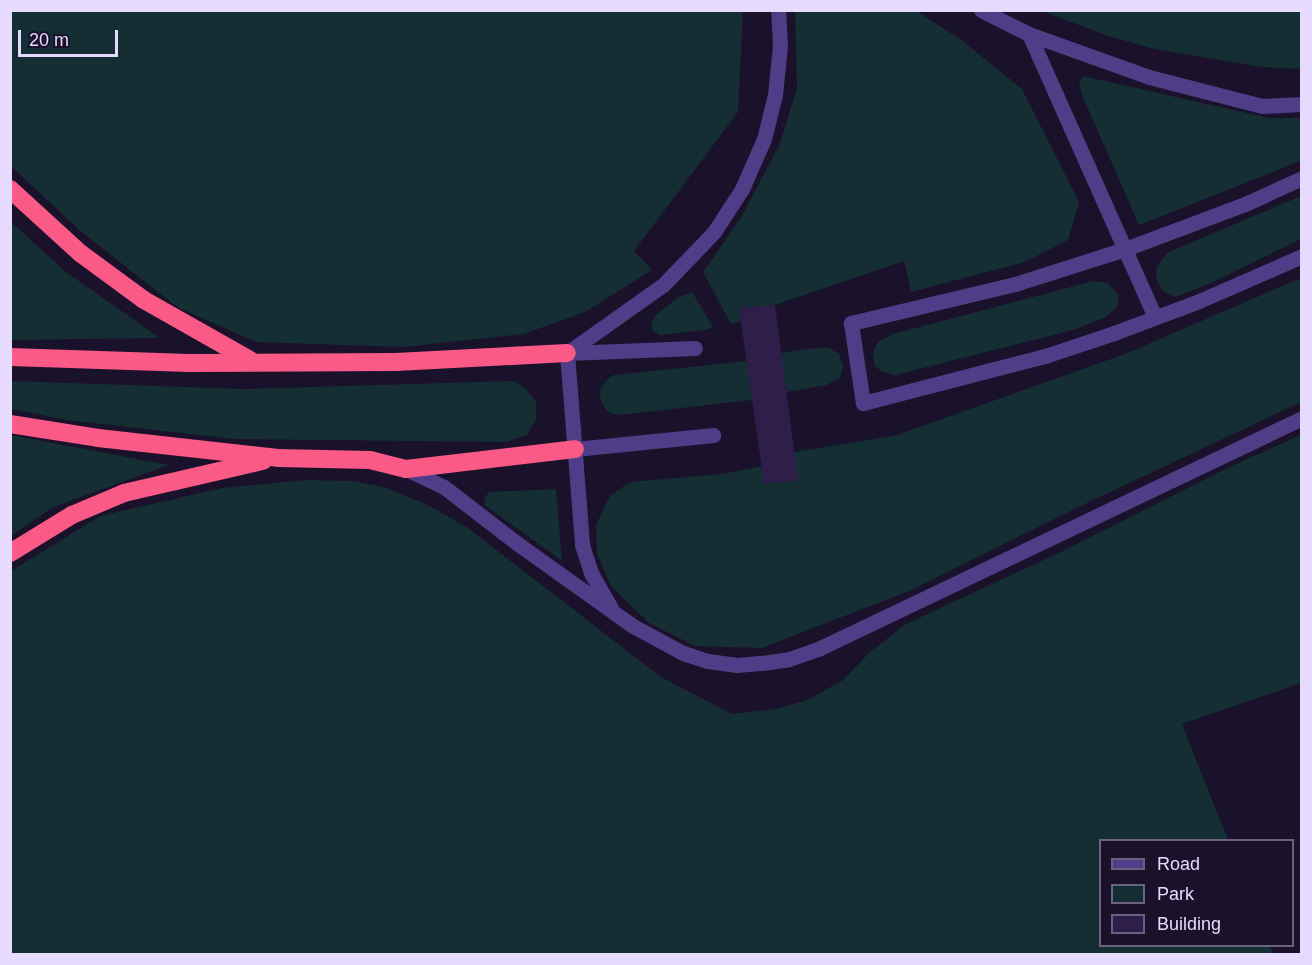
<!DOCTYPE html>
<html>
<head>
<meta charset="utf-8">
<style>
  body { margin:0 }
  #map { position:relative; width:1312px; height:965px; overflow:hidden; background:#1a112a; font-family:Arial,sans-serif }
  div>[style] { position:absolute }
  .green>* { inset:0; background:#142e34 }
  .building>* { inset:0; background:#301e4a }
  .service>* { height:15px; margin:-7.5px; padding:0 7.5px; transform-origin:7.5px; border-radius:7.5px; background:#4f3e87 }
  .minor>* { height:15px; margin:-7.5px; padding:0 7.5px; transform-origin:7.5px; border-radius:7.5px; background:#4f3e87 }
  .motorway>* { height:18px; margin:-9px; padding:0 9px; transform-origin:9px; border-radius:9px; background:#fb5986 }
  span { translate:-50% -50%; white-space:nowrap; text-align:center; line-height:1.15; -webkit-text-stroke:4.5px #1a112a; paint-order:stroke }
  .frame { position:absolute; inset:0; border:12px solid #e6dbfe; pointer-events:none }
  .legend { position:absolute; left:1099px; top:839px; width:195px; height:108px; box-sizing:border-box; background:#1a112a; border:2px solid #6c627f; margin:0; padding:8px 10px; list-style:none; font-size:18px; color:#e6dbfe }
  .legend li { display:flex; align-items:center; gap:12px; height:30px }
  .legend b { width:30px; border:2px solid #6c627f }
  .scale { position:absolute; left:18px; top:30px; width:100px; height:27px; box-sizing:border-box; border:3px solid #e6dbfe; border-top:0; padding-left:8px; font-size:18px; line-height:21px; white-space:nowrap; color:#e6dbfe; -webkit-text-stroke:4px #1a112a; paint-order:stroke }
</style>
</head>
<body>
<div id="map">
  <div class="green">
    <i style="clip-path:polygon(10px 11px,743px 11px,738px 112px,634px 251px,652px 270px,585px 312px,524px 334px,403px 347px,256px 342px,177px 307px,78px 229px,11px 166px)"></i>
    <i style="clip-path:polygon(795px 11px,916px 11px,960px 39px,1022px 89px,1079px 202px,1068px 240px,1025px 262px,911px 292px,904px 261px,775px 305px,739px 308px,741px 321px,731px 324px,703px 272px,740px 219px,779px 146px,797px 88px)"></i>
    <i style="clip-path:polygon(1042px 11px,1301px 11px,1301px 69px,1262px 67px,1155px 49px,1108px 36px)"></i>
    <i style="clip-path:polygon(1083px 76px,1269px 118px,1301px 118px,1301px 161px,1139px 225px,1082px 95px,1079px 83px)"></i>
    <i style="clip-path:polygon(1301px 196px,1301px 239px,1209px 284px,1175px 297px,1164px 292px,1157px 281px,1156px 268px,1167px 253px)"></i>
    <i style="clip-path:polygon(10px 221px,66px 272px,160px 338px,11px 340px)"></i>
    <i style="clip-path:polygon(1301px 278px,1301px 402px,1089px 502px,909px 591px,762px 648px,695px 646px,649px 623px,611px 586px,597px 554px,596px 525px,610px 496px,630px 482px,722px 474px,762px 466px,764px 484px,797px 480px,794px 452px,894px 436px,1125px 354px)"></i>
    <i style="clip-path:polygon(1093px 281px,1108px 283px,1119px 296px,1117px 307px,1106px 317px,1073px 330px,895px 375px,882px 372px,874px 365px,873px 352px,878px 342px,893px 334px)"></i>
    <i style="clip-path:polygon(692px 292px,713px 327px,706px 330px,660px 335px,653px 331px,651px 322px,656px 315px,677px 298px)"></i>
    <i style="clip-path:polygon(816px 348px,829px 348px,839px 354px,843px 366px,840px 378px,827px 385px,786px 392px,781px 353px)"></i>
    <i style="clip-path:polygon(747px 361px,752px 400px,619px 415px,608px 412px,602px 404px,599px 392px,605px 382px,614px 375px)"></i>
    <i style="clip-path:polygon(11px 381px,245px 389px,514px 381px,526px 389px,536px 402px,536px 420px,527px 435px,506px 442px,234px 439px,67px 420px,11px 409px)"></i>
    <i style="clip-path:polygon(11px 435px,169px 465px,53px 507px,11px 536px)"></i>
    <i style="clip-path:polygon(1301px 435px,1301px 683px,1182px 724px,1228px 840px,1100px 840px,1100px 946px,1270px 946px,1273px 954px,11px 954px,11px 571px,100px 516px,222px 488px,305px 480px,352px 481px,384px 487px,430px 506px,468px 528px,661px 677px,732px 714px,775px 709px,808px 700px,843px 680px,871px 651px,906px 624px,1071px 547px,1227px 468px)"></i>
    <i style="clip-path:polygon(556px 489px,562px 561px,485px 505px,484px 499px,489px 492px)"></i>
  </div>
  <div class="building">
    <i style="clip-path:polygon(775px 305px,798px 480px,764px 484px,739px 308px)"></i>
  </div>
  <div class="service">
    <i style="left:981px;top:10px;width:54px;rotate:26.6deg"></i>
    <i style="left:1029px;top:34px;width:127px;rotate:19.7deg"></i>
    <i style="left:1149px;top:77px;width:117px;rotate:14.4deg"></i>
    <i style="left:1262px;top:106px;width:40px;rotate:-2.9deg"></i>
    <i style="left:1029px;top:34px;width:310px;rotate:66deg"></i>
    <i style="left:1302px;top:178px;width:63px;rotate:155.5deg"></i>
    <i style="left:1245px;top:204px;width:128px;rotate:159.4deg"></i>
    <i style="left:1125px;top:249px;width:115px;rotate:162.3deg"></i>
    <i style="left:1015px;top:284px;width:169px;rotate:166.6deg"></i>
    <i style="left:851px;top:323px;width:81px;rotate:81.5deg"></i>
    <i style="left:863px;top:403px;width:191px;rotate:-14.5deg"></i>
    <i style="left:1048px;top:355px;width:70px;rotate:-18.4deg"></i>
    <i style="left:1114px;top:333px;width:91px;rotate:-20.6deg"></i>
    <i style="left:1199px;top:301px;width:112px;rotate:-23.6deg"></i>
    <i style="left:664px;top:284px;width:72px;rotate:-46.1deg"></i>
    <i style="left:714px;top:232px;width:51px;rotate:-56.9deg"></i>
    <i style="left:742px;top:189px;width:55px;rotate:-66.3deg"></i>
    <i style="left:764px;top:139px;width:45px;rotate:-76deg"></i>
    <i style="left:775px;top:95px;width:50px;rotate:-84.3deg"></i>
    <i style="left:780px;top:45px;width:35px;rotate:-93deg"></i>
  </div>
  <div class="minor">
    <i style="left:567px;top:353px;width:193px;rotate:85.5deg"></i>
    <i style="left:582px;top:545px;width:29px;rotate:72deg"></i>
    <i style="left:591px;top:573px;width:40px;rotate:60.3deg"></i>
    <i style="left:567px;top:353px;width:128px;rotate:-2.2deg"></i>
    <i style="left:567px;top:353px;width:119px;rotate:-35.4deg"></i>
    <i style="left:575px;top:449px;width:139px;rotate:-5.8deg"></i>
    <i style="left:406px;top:469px;width:42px;rotate:25.3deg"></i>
    <i style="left:444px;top:487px;width:93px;rotate:37.6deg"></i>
    <i style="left:518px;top:544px;width:141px;rotate:35.5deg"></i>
    <i style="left:633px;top:626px;width:57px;rotate:28.4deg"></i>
    <i style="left:683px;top:653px;width:26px;rotate:18deg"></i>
    <i style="left:708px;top:661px;width:29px;rotate:8deg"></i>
    <i style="left:737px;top:665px;width:25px;rotate:-5deg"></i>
    <i style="left:762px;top:663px;width:27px;rotate:-8deg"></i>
    <i style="left:789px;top:659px;width:31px;rotate:-19deg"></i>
    <i style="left:818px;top:649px;width:536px;rotate:-25.51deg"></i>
  </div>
  <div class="motorway">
    <i style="left:10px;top:189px;width:95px;rotate:42.4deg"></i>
    <i style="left:80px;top:253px;width:79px;rotate:36.3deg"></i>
    <i style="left:144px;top:300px;width:122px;rotate:29.5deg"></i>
    <i style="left:10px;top:357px;width:179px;rotate:1.9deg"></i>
    <i style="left:189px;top:363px;width:207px;rotate:-0.3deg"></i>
    <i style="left:396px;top:362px;width:171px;rotate:-3deg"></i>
    <i style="left:10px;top:424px;width:89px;rotate:9deg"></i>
    <i style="left:98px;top:438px;width:181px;rotate:6.3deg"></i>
    <i style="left:278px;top:458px;width:92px;rotate:1.2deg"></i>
    <i style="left:370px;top:460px;width:37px;rotate:14deg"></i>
    <i style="left:406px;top:469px;width:170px;rotate:-6.7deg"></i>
    <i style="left:10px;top:553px;width:73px;rotate:-31.5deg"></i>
    <i style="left:72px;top:515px;width:56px;rotate:-22.9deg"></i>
    <i style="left:124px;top:493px;width:143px;rotate:-13deg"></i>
  </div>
  <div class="frame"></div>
  <ul class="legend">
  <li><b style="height:8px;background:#4f3e87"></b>Road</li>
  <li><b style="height:16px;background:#142e34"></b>Park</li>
  <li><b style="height:16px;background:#301e4a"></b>Building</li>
  </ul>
  <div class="scale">20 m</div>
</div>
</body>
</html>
